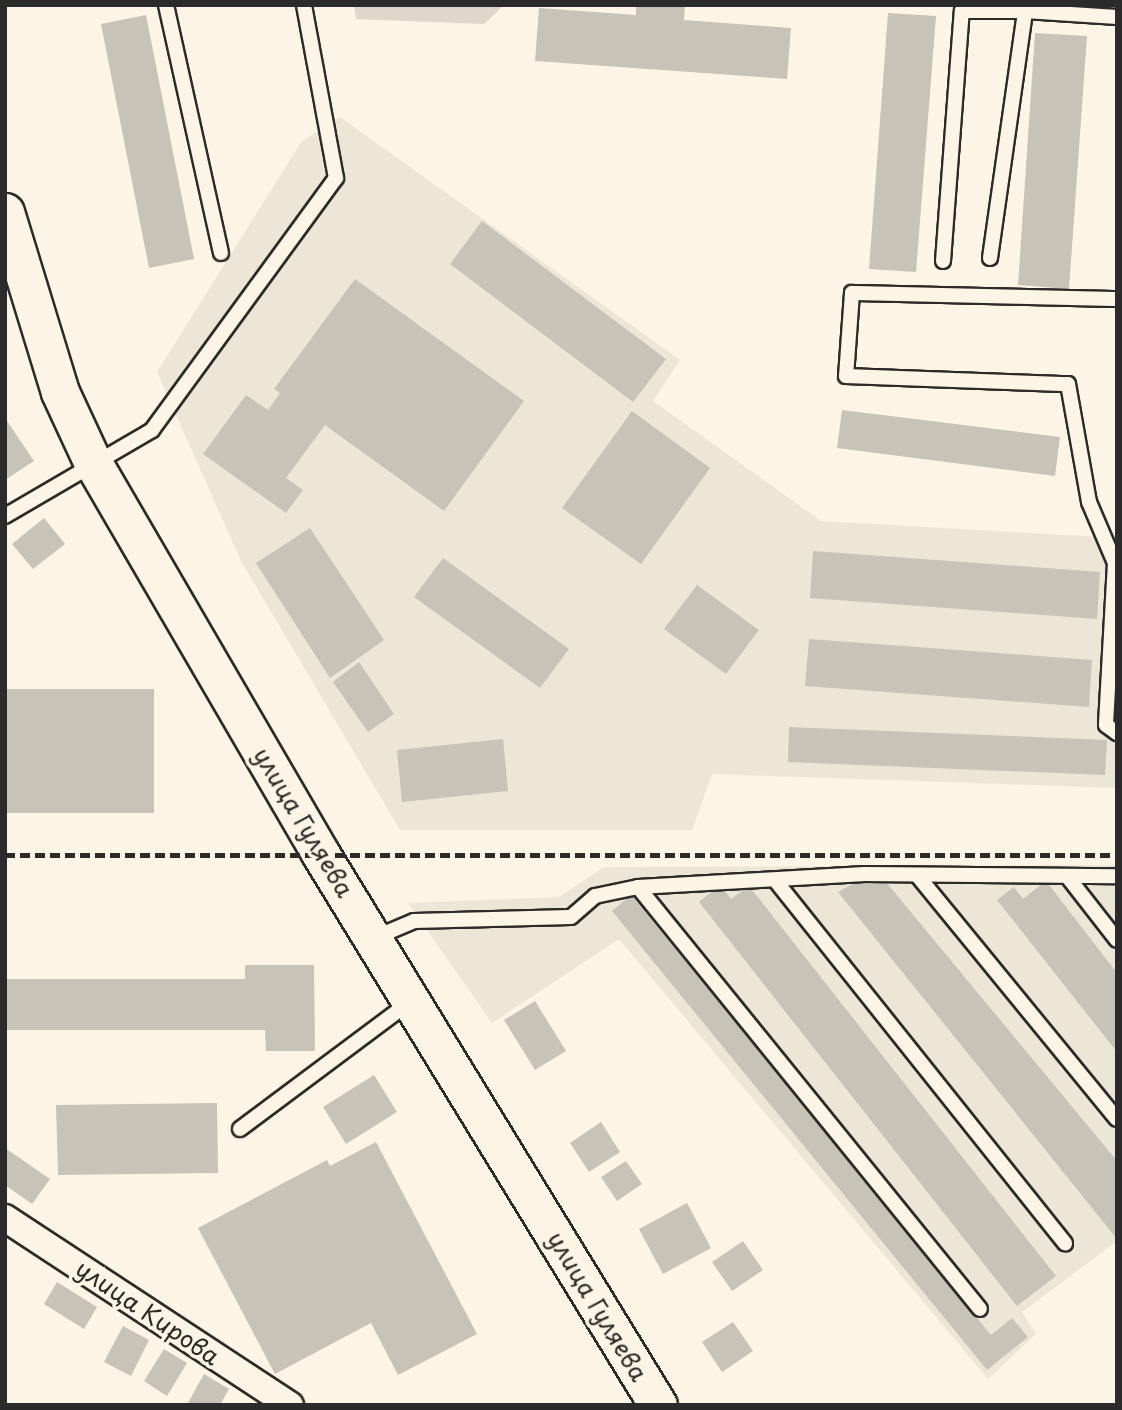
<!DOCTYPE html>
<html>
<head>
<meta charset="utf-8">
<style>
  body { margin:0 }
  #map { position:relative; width:1122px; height:1410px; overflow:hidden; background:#fcf5e5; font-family:"Playpen Sans",sans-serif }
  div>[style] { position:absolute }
  .built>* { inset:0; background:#ece6d7 }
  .green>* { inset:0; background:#ded8ca }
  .building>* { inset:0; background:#c8c3b7 }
  .roads { filter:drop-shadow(2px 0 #2b2b2b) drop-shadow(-2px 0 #2b2b2b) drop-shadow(0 2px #2b2b2b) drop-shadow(0 -2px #2b2b2b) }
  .service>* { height:14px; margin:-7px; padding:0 7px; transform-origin:7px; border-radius:7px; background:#fcf5e5 }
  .minor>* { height:26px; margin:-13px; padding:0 13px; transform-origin:13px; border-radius:13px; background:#fcf5e5 }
  .secondary>* { height:37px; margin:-18.5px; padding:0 18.5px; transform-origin:18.5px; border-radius:18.5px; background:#fcf5e5 }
  .rail>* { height:5px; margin-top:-2.5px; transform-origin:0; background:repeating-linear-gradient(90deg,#2b2b2b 0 10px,transparent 0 15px) }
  span { translate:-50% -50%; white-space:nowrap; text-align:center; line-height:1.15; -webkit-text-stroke:7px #fcf5e5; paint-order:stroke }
  .street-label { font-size:24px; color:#2b2b2b }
  .frame { position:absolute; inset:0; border:7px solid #2b2b2b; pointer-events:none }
</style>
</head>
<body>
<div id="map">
  <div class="built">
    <i style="clip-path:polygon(340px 117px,680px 360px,653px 401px,821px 521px,1117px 538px,1117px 788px,712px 774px,692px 830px,400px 830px,241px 561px,157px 372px,302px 141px)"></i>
    <i style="clip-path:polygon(1117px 865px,1117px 1241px,1022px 1312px,1036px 1334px,988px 1379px,619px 939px,492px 1023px,408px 903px,559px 897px,604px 867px)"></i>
  </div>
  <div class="green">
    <i style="clip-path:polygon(354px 5px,504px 5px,484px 24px,356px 19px)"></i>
  </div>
  <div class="building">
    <i style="clip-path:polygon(636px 5px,685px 5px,684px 20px,791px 28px,787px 79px,535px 61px,539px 8px,636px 15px)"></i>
    <i style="clip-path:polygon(888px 13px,936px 16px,916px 272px,869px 269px)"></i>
    <i style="clip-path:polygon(146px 15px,194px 259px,149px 268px,101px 24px)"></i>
    <i style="clip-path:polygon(1035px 33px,1087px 36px,1069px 289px,1018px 285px)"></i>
    <i style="clip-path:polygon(482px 221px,666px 359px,633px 402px,450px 264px)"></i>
    <i style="clip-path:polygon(355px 279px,524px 401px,444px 511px,325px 425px,286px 478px,303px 490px,286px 513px,203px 454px,246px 395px,268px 410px,280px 393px,274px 389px)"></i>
    <i style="clip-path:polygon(842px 410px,1060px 437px,1055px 476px,837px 448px)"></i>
    <i style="clip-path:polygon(632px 411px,710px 468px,641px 564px,562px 508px)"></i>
    <i style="clip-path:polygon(5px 418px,34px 461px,5px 480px)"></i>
    <i style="clip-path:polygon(44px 518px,65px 544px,33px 569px,12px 544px)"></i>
    <i style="clip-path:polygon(310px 528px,384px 640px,330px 678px,256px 563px)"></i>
    <i style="clip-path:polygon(813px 551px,1100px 572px,1097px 619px,810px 598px)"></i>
    <i style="clip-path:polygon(443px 558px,569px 649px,540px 688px,414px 597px)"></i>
    <i style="clip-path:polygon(697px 585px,759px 630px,726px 674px,664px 629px)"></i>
    <i style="clip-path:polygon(809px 639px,1092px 660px,1089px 707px,805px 686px)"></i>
    <i style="clip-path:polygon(359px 662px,394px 714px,368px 732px,333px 682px)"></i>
    <i style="clip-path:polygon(5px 689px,154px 689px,154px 813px,5px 813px)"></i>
    <i style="clip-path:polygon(789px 727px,1107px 740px,1105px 775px,788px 762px)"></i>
    <i style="clip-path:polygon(503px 739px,508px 791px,402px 802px,397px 750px)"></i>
    <i style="clip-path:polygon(867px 876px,872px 882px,881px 876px,1117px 1161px,1117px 1239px,838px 892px)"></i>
    <i style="clip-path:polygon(1046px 881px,1117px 973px,1117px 1052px,997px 900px,1014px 887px,1023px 899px)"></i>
    <i style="clip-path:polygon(720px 885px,731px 899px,749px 886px,1056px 1276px,1017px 1306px,699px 902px)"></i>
    <i style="clip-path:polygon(631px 895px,991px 1335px,1012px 1318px,1028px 1337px,987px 1370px,612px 911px)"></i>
    <i style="clip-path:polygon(245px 965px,314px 965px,315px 1051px,266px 1051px,265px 1030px,5px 1030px,5px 979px,245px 979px)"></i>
    <i style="clip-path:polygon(535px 1001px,566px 1051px,535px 1070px,504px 1020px)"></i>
    <i style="clip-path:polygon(374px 1075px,397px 1112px,346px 1144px,323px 1107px)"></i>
    <i style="clip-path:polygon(217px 1103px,218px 1173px,58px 1175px,56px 1105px)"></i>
    <i style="clip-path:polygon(601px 1122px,620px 1152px,589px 1172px,570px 1143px)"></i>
    <i style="clip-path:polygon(376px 1142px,477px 1334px,398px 1375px,371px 1323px,275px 1374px,198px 1228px,327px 1160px,330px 1166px)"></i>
    <i style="clip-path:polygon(5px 1148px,50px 1179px,32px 1204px,5px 1185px)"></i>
    <i style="clip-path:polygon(626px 1161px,642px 1184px,617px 1201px,601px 1177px)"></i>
    <i style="clip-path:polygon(687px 1203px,711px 1248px,663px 1274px,639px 1229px)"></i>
    <i style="clip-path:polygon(743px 1241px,763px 1270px,732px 1291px,712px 1262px)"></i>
    <i style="clip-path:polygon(57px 1282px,97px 1307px,84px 1329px,44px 1304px)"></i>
    <i style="clip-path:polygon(733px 1322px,753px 1351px,722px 1372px,702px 1342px)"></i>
    <i style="clip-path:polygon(123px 1326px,149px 1340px,131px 1376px,104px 1362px)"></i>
    <i style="clip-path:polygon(164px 1349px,187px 1363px,167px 1396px,144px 1381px)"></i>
    <i style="clip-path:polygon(204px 1374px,229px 1389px,220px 1405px,188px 1403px)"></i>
  </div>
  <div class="roads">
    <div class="service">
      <i style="left:166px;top:5px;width:254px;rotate:77.5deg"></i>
      <i style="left:990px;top:258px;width:249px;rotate:-81.9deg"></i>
      <i style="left:1025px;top:11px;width:92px;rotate:3.7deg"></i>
      <i style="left:943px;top:261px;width:251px;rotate:-85.7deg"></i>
      <i style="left:962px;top:11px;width:63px"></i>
      <i style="left:1117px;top:299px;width:265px;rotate:-178.7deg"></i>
      <i style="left:852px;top:293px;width:83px;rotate:94.1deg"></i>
      <i style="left:846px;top:376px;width:222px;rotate:2.1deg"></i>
      <i style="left:1068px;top:384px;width:120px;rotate:79.9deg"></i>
      <i style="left:1089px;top:502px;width:66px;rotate:66.9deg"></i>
      <i style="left:1115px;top:563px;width:162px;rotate:93.2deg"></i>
      <i style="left:1106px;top:725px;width:14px;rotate:36deg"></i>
      <i style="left:5px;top:516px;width:170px;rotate:-30.3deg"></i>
      <i style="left:152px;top:430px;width:312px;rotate:-53.9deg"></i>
      <i style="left:336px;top:178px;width:176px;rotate:-100.5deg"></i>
      <i style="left:917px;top:875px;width:315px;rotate:50.7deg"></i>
      <i style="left:1067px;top:876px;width:81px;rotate:52deg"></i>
      <i style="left:775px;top:880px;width:465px;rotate:51.4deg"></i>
      <i style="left:638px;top:887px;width:543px;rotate:50.98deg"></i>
      <i style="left:374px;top:938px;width:43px;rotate:-23deg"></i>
      <i style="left:414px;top:921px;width:157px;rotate:-1.5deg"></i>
      <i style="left:571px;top:917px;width:32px;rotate:-41deg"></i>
      <i style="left:595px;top:896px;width:44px;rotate:-11.8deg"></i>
      <i style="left:638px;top:887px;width:227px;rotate:-3.3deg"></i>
      <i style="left:865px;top:874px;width:252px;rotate:0.5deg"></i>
      <i style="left:240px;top:1129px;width:212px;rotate:-36.8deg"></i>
    </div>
    <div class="minor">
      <i style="left:5px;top:1218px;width:341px;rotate:33.3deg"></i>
    </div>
    <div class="secondary">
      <i style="left:5px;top:212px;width:188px;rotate:73deg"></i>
      <i style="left:60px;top:392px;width:76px;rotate:65.1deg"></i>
      <i style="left:92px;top:461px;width:453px;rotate:59.8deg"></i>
      <i style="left:320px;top:853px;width:647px;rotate:58.52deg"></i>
    </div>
  </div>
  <div class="rail">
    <i style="left:5px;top:855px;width:1112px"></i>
  </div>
  <div class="street-label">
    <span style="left:304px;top:822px;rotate:59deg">улица Гуляева</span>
    <span style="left:598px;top:1306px;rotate:59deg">улица Гуляева</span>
    <span style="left:148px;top:1312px;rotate:34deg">улица Кирова</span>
  </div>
  <div class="frame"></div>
</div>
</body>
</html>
